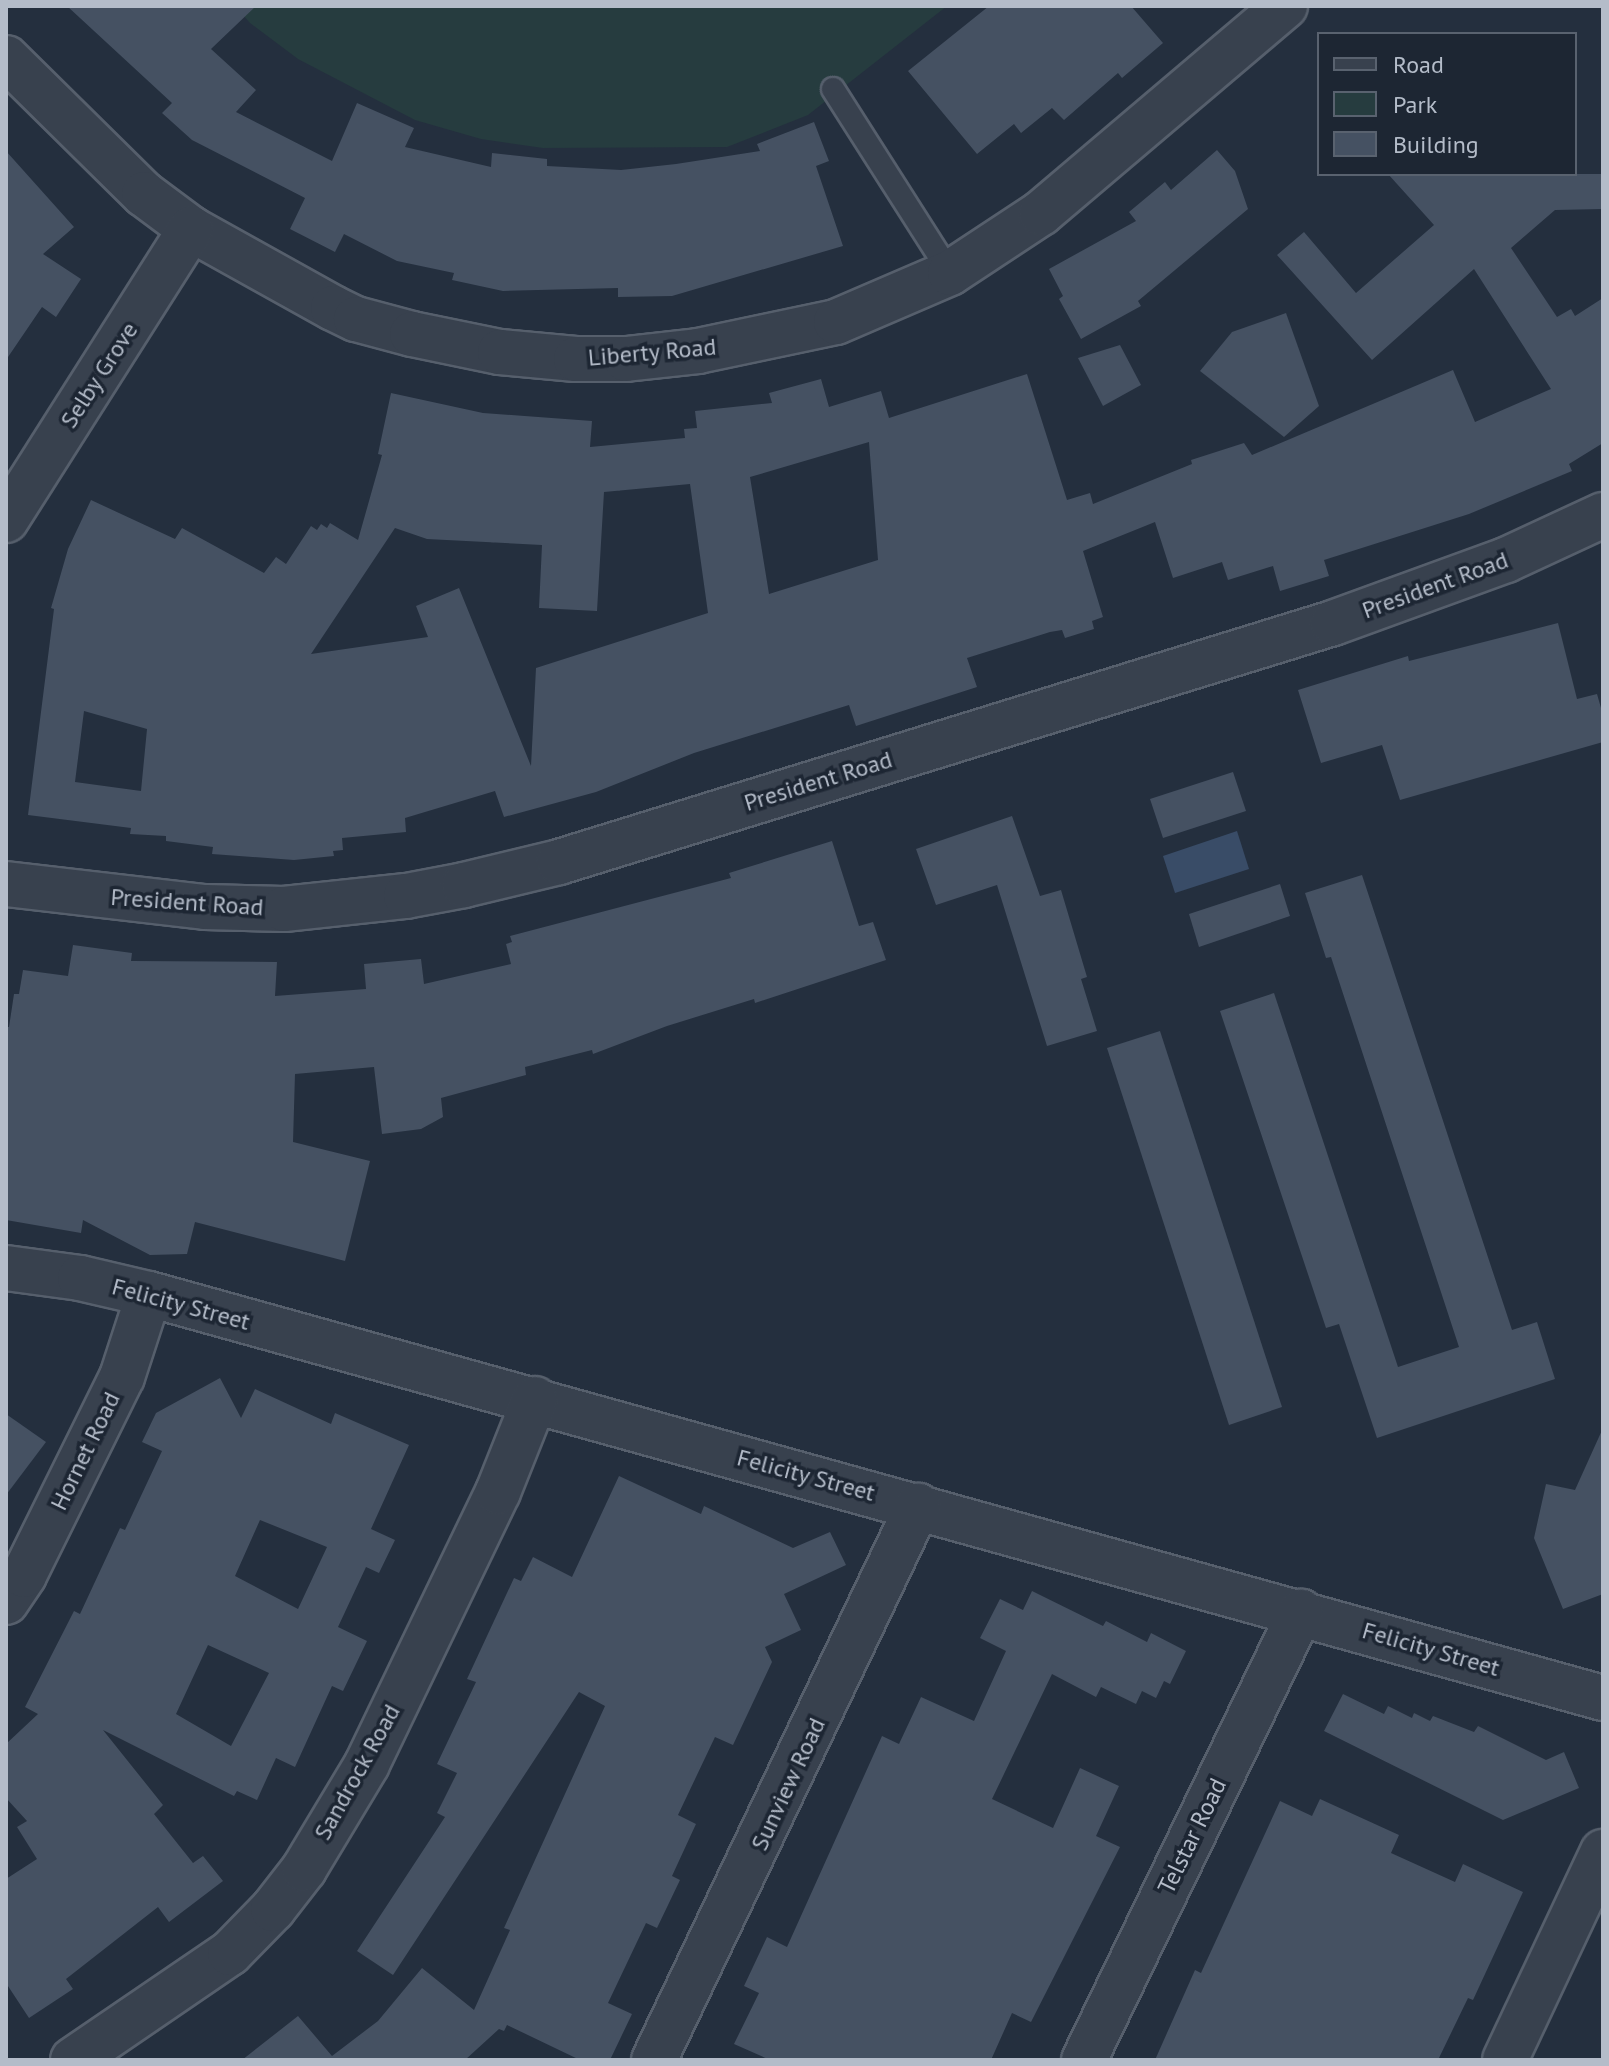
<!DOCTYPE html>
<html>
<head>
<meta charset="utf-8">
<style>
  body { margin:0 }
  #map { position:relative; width:1609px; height:2066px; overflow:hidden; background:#242f3e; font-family:"PT Sans",sans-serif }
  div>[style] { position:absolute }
  .green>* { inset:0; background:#263c3f }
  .water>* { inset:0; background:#394c67 }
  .building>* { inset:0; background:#455162 }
  .roads { filter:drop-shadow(2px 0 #565f6c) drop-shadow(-2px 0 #565f6c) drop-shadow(0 2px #565f6c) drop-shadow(0 -2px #565f6c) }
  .service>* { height:22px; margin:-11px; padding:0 11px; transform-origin:11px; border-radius:11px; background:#38414e }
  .minor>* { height:44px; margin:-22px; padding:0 22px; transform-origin:22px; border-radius:22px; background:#38414e }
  span { translate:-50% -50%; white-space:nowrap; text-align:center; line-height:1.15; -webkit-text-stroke:7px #1d2633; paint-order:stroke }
  .street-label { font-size:24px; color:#b4bcc9 }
  .frame { position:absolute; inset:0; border:8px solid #b4bcc9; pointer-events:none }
  .legend { position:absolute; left:1317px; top:32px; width:260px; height:144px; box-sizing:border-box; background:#1d2633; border:2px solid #59626f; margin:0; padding:10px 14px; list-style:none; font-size:24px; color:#b4bcc9 }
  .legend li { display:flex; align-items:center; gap:16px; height:40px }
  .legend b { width:40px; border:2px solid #59626f }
</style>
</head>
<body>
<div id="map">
  <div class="green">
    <i style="clip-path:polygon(235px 6px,947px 6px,808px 115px,727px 147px,543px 148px,481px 139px,415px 120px,298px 59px,250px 23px)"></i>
  </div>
  <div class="water">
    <i style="clip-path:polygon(1237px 831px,1249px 869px,1175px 893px,1163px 856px)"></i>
  </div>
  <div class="building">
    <i style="clip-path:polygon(67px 6px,256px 6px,211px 49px,256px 90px,236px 112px,332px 161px,357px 103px,414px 128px,405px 147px,491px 167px,492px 153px,547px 159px,547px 166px,621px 170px,676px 164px,760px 151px,757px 144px,814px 122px,829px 161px,816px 166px,843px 246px,672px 296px,618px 297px,618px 288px,503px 291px,452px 280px,454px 273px,397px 261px,344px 234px,335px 252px,290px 229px,305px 198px,192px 140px,162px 113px,172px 103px)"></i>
    <i style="clip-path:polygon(989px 6px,1131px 6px,1163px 43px,1122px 78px,1118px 73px,1064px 120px,1052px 108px,1021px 133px,1014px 124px,977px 154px,908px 71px)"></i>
    <i style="clip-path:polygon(1217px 150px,1235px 171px,1248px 209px,1138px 301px,1141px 306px,1081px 339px,1059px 299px,1063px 296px,1049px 269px,1136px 221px,1129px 212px,1165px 182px,1171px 190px)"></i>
    <i style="clip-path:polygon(6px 151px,74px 227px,43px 254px,81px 279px,56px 317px,42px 307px,6px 360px)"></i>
    <i style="clip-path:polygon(evenodd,1388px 174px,1603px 174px,1603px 209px,1555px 210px,1511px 248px,1557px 317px,1571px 309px,1575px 316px,1603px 298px,1603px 443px,1569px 464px,1572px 471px,1469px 514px,1324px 560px,1329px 576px,1280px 591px,1273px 566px,1228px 580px,1222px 562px,1173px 578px,1155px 522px,1083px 551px,1103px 617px,1092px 621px,1094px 629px,1065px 638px,1062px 630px,1050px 632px,967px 658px,977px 687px,856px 726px,849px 705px,694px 753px,596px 792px,504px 817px,495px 791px,405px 818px,406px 832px,342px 838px,343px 850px,333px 851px,334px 856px,294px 860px,212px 854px,213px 847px,166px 841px,166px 836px,130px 834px,131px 828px,28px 815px,54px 609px,51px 608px,68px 549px,91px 500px,175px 539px,182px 528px,264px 573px,276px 557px,286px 564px,311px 526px,317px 530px,321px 524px,327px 528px,330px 523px,358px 540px,382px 455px,378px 454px,391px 393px,483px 413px,592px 421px,590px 447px,685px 438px,684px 429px,697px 428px,695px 411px,772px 403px,769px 393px,821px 379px,829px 407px,881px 391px,889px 418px,1027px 374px,1067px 500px,1090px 493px,1093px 504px,1192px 464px,1191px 460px,1244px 443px,1252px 455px,1453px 370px,1475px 422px,1551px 389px,1474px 269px,1372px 360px,1277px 255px,1304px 232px,1356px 293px,1434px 225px,1388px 174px,869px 442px,878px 560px,769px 594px,750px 477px,869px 442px,1388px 174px,690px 484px,708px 613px,536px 668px,531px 766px,459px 588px,416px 606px,428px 637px,311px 654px,395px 528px,427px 539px,542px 545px,539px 608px,597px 611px,604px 492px,690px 484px,1388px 174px,84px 711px,147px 729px,141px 791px,75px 782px,84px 711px)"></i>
    <i style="clip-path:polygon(1286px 313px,1319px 406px,1284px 437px,1200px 371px,1232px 332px)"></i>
    <i style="clip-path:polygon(1120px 345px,1141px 385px,1103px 406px,1078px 358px)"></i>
    <i style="clip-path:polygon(1558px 623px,1577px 699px,1597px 694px,1603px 715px,1603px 742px,1400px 800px,1382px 745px,1321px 763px,1298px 690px,1408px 656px,1409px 661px)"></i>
    <i style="clip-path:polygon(1233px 772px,1246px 811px,1163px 838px,1150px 799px)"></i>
    <i style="clip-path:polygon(1012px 816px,1040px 896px,1061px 890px,1087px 977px,1081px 979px,1097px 1031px,1047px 1046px,997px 885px,936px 905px,916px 849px)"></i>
    <i style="clip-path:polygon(832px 841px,859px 926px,873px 922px,886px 960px,755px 1003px,754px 999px,667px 1026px,593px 1054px,592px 1050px,525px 1067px,526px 1075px,441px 1098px,443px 1117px,421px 1129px,382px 1134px,374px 1067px,295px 1074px,293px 1142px,370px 1161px,345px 1261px,195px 1222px,187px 1254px,150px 1255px,83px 1220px,81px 1233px,6px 1220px,6px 1027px,9px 1027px,14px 994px,19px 994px,23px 970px,68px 976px,73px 945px,132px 953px,131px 961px,277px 962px,275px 996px,366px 989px,364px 964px,421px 959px,424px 984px,511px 964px,506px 944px,512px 942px,510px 936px,731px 878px,729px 873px)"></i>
    <i style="clip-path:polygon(1362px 875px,1512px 1330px,1537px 1322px,1555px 1379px,1377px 1438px,1339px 1324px,1326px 1328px,1220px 1011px,1274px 993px,1398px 1367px,1459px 1347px,1331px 957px,1326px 958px,1305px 893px)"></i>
    <i style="clip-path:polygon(1280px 884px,1290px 916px,1199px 947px,1189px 914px)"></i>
    <i style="clip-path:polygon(1160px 1031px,1282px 1407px,1229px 1425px,1107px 1048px)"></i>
    <i style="clip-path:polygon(evenodd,220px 1378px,241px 1418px,255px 1389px,331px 1424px,335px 1413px,409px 1445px,371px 1529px,395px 1540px,379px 1573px,366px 1567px,338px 1627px,367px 1641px,343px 1691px,332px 1686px,295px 1767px,276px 1758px,257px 1800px,237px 1791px,234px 1796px,103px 1730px,163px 1805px,154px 1814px,193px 1863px,203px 1856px,223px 1881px,169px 1922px,158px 1907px,66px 1979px,73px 1989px,29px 2018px,6px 1983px,6px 1879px,37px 1859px,17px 1827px,27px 1821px,6px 1798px,6px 1744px,38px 1714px,25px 1707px,74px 1611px,80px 1614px,120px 1528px,125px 1530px,162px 1451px,142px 1442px,156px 1413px,220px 1378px,260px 1520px,327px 1547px,298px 1609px,235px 1576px,260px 1520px,220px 1378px,208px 1645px,269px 1673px,231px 1746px,176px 1714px,208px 1645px)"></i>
    <i style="clip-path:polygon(6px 1414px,46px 1442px,6px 1495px)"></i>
    <i style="clip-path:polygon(1603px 1428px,1603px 1594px,1563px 1609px,1534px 1538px,1546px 1484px,1575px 1490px)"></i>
    <i style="clip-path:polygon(619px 1476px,701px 1514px,704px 1506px,793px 1548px,830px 1532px,846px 1565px,784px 1594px,801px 1630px,765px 1647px,772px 1662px,733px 1745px,715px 1737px,678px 1815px,696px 1824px,672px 1876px,680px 1880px,657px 1928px,646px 1923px,608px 2003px,632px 2014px,610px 2060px,580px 2060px,507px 2025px,504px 2031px,499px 2029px,465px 2060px,242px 2060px,298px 2016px,332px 2056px,378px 2021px,422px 1968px,474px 2010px,510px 1930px,504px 1928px,605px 1706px,579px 1692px,393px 1975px,357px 1951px,445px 1817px,437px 1813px,457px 1773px,437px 1764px,476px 1682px,467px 1679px,514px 1578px,521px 1581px,533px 1557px,572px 1577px)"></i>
    <i style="clip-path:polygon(1032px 1591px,1103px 1626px,1106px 1621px,1147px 1642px,1151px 1633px,1186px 1651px,1170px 1684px,1164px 1681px,1156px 1698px,1142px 1691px,1136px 1704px,1101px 1687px,1096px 1697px,1052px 1674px,992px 1799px,1053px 1828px,1080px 1768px,1119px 1786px,1096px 1836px,1120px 1847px,1031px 2022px,1012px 2013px,991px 2060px,770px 2060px,734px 2044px,759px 1993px,744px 1986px,767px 1937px,787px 1947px,882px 1736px,899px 1744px,921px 1697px,974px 1721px,1006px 1651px,980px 1638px,1000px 1599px,1023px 1610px)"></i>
    <i style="clip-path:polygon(1343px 1694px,1384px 1714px,1388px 1706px,1412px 1718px,1414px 1713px,1430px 1721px,1433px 1716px,1474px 1732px,1478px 1726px,1546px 1760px,1564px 1752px,1579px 1788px,1503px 1820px,1324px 1731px)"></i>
    <i style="clip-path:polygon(1320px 1799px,1399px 1835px,1391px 1853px,1455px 1882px,1463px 1864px,1523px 1892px,1473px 2000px,1468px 1998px,1438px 2060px,1155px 2060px,1195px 1970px,1201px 1973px,1280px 1801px,1312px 1816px)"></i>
  </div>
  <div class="roads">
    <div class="service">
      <i style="left:833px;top:89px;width:218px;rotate:57.5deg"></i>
    </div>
    <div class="minor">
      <i style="left:6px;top:58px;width:194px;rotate:44.6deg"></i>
      <i style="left:144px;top:194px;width:59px;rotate:36.7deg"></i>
      <i style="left:191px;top:229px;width:162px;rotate:29.1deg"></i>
      <i style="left:333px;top:308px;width:25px;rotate:26deg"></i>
      <i style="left:356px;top:319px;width:58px;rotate:15deg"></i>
      <i style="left:412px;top:334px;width:90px;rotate:11.6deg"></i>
      <i style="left:500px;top:352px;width:76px;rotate:5.3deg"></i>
      <i style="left:576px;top:359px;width:50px"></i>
      <i style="left:626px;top:359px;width:72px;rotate:-6.3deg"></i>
      <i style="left:698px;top:351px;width:141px;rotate:-11.9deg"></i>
      <i style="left:836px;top:322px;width:124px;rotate:-23.3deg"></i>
      <i style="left:950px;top:273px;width:109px;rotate:-33.4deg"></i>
      <i style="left:1041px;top:213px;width:320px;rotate:-40.3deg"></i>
      <i style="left:6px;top:520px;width:345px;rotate:-57.6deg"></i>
      <i style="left:6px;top:884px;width:200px;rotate:6.6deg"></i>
      <i style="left:205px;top:907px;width:79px;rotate:1.5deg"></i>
      <i style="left:284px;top:909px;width:123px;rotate:-6.1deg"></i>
      <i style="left:406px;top:896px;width:59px;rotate:-10.7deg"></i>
      <i style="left:464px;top:885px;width:98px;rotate:-13.6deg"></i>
      <i style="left:559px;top:862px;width:810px;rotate:-17.16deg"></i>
      <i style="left:1333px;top:623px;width:184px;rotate:-20deg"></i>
      <i style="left:1506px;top:560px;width:107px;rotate:-24.9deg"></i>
      <i style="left:6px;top:1268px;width:75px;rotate:7.7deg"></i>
      <i style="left:80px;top:1278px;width:71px;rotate:13.1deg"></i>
      <i style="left:149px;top:1294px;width:1509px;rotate:15.53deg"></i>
      <i style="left:6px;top:1602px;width:32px;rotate:-56deg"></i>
      <i style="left:24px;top:1575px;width:221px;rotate:-63.7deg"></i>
      <i style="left:122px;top:1377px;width:87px;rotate:-72deg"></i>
      <i style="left:73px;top:2060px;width:190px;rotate:-34.3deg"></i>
      <i style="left:230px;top:1953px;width:62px;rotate:-45.7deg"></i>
      <i style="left:273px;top:1909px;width:51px;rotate:-52.2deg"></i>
      <i style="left:304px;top:1869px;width:122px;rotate:-59deg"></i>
      <i style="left:367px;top:1764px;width:302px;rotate:-64.3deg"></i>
      <i style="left:498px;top:1492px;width:100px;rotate:-68.3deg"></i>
      <i style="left:654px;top:2060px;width:614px;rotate:-64.52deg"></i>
      <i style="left:1084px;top:2060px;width:498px;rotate:-64.2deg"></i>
      <i style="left:1505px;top:2060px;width:230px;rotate:-64.8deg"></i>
    </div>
  </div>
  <div class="street-label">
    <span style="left:652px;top:352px;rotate:-5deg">Liberty Road</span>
    <span style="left:99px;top:375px;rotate:-57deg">Selby Grove</span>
    <span style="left:1435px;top:585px;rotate:-20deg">President Road</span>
    <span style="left:818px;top:781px;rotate:-17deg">President Road</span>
    <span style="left:187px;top:902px;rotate:4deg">President Road</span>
    <span style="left:181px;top:1304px;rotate:15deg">Felicity Street</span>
    <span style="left:85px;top:1451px;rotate:-64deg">Hornet Road</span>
    <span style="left:806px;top:1475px;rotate:15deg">Felicity Street</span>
    <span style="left:1431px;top:1649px;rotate:16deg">Felicity Street</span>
    <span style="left:357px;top:1772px;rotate:-61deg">Sandrock Road</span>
    <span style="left:788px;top:1784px;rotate:-65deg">Sunview Road</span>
    <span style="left:1192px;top:1836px;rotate:-64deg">Telstar Road</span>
  </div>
  <div class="frame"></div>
  <ul class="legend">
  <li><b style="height:10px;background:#38414e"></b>Road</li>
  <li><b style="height:22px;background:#263c3f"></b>Park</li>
  <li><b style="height:22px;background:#455162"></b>Building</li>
  </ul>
</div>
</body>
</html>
